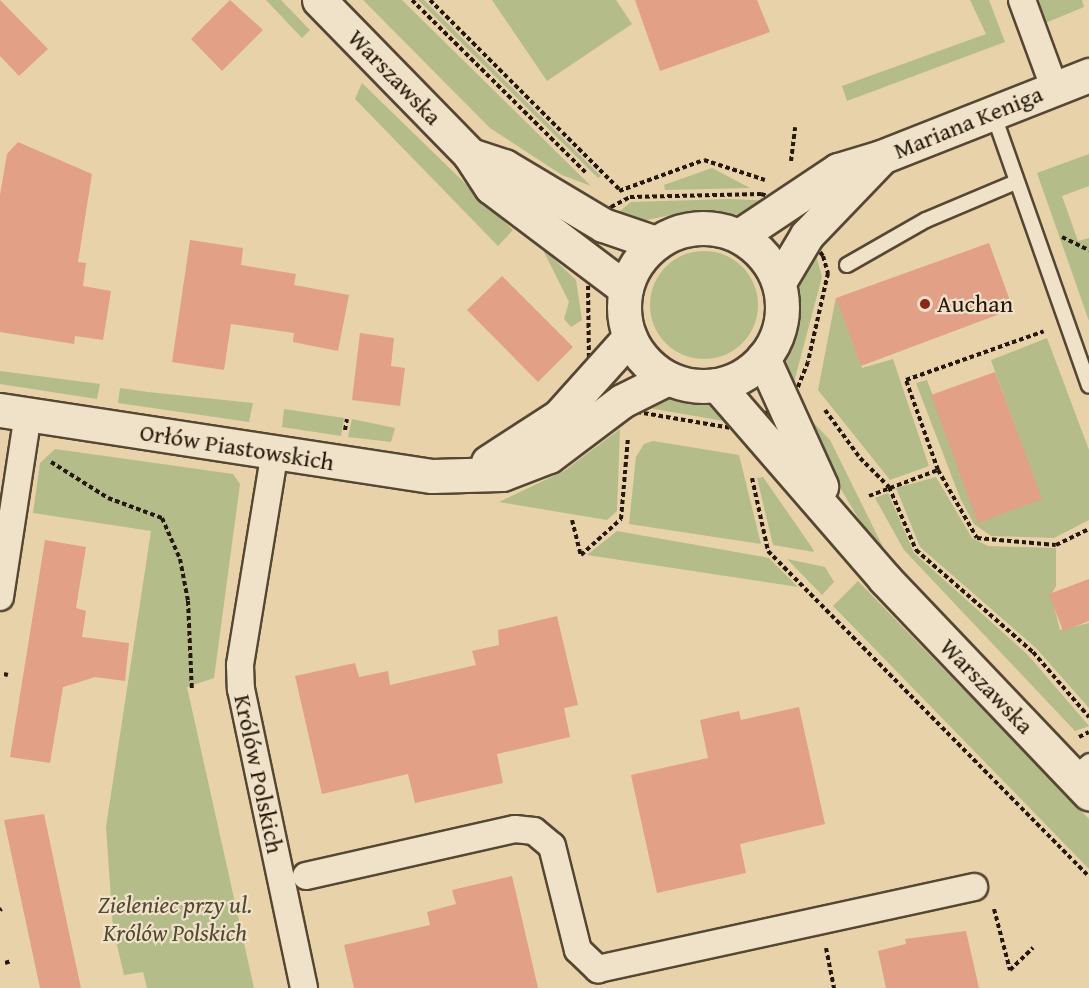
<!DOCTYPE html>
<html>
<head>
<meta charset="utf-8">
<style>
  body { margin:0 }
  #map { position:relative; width:1089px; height:988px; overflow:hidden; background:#e7d2aa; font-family:"Gentium Book Plus",serif }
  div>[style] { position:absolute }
  .green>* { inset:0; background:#b4bc8a }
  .round { border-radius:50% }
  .building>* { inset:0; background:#e2a086 }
  .path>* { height:4px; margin-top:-2px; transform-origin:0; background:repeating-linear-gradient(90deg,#26190b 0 4.5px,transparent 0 7.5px) }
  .roads { filter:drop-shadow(2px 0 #564733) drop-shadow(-2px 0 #564733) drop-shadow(0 2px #564733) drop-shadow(0 -2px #564733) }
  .service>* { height:14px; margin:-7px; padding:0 7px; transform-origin:7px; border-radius:7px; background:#efe2c8 }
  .minor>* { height:26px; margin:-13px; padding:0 13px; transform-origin:13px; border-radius:13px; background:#efe2c8 }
  .tertiary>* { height:33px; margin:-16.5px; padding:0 16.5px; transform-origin:16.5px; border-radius:16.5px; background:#efe2c8 }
  .tertiary>.ring { margin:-16.5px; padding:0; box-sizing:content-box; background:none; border:33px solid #efe2c8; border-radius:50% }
  .dots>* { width:16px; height:16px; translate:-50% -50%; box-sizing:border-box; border:3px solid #efe2c8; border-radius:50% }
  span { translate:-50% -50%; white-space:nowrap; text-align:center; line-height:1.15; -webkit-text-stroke:4.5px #efe2c8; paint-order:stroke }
  .street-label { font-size:24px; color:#26190b }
  .poi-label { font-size:24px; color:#26190b }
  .left { translate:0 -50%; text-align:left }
  .park-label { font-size:24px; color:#514a31; font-style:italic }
</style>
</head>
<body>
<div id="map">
  <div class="green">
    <i style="clip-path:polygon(266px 0,281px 0,310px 30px,302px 38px)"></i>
    <i style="clip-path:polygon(363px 0,402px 0,591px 186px,562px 175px,490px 128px)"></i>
    <i style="clip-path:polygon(418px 0,424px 0,601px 176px,598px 178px)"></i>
    <i style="clip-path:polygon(492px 0,616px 0,632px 24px,547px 81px)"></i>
    <i style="clip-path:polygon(970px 0,989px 0,1005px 42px,847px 101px,842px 86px,986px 34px)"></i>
    <i style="clip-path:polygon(1031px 0,1082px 0,1084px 7px,1043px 24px)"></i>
    <i style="clip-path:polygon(362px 83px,513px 230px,498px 246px,355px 99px)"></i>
    <i style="clip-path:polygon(1089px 154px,1089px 186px,1062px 196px,1078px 241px,1089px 238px,1089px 321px,1037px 173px)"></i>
    <i style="clip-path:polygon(712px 168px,750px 188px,665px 190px,664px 185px)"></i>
    <i style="clip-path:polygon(730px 199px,772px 201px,743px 215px,692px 211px,641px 221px,615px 215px,631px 202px)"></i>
    <i style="clip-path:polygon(542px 248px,576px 280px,582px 320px,571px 327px,564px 319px,569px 302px)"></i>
    <i style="clip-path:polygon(814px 248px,822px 277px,793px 386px,784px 369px,797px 324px,797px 283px)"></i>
    <i class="round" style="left:650px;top:251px;width:108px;height:108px"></i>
    <i style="clip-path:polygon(836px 297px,862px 368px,893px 359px,929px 466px,890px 480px,818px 390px)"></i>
    <i style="clip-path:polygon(1047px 338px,1089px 450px,1089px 520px,1054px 538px,991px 536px,974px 524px,960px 498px,916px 383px,927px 380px,979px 519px,1040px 497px,991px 360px)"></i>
    <i style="clip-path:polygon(0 371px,100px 384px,97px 399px,0 384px)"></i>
    <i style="clip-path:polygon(120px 388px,148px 392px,253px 403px,249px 422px,118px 403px)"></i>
    <i style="clip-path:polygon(667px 394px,711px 404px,735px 423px,637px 406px)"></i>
    <i style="clip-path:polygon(284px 409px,344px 418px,341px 436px,282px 427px)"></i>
    <i style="clip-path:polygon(808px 417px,830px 440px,883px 547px,878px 551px,800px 421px)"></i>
    <i style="clip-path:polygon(352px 419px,395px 428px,391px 442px,348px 437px)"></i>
    <i style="clip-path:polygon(620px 429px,617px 511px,607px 520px,499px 502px,564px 471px)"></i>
    <i style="clip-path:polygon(653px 441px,739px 455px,761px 544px,629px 524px,636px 457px,644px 444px)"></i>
    <i style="clip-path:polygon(55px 449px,233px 474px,240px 484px,214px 678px,187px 687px,254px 988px,147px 988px,143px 972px,124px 975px,113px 928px,106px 827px,151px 531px,33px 513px,40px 463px)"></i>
    <i style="clip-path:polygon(763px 477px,813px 549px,814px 552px,773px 545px,757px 478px)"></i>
    <i style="clip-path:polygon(936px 477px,972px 538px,988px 546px,1056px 548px,1056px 586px,1051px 595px,1060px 630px,1089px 623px,1089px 708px,1036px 648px,920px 547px,896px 488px)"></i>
    <i style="clip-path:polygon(888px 493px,914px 553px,1028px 655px,1089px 726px,1075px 731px,904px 550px,875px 498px)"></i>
    <i style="clip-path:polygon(617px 531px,769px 558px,798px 587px,587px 555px)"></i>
    <i style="clip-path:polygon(787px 559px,825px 567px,834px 582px,822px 595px)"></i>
    <i style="clip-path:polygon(858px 581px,1089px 819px,1089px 869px,833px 606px)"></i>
  </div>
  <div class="building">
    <i style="clip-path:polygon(0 0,48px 49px,19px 76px,0 56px)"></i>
    <i style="clip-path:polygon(230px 0,263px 30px,222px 71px,191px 39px)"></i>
    <i style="clip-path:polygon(635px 0,757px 0,770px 32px,660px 71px)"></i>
    <i style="clip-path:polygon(18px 142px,92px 174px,78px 262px,86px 263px,83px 286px,111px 291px,103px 340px,75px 336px,74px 344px,0 332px,0 195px,7px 154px)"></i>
    <i style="clip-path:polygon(190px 240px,243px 248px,241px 265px,296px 274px,294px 285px,349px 295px,338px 351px,293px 342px,294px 333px,231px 324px,224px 370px,172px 362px)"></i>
    <i style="clip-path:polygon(989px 243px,1013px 309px,861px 366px,836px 298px)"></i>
    <i style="clip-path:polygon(502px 276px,573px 347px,538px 382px,467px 310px)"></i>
    <i style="clip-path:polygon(360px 333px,394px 338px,391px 366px,405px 368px,400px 406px,352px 400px)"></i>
    <i style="clip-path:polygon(995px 372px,1042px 499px,978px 523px,931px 395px)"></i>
    <i style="clip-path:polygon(45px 540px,86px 547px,76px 608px,86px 611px,82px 637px,129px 643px,125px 681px,95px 677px,63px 687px,50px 763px,10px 757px)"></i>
    <i style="clip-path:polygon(1089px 579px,1089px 621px,1063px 631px,1049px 594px)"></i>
    <i style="clip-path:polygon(557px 616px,578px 705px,564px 708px,570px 737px,497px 754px,503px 783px,415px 803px,408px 774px,322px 794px,295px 676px,355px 663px,359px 677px,388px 671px,390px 685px,476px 665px,472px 651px,499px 645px,498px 630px)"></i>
    <i style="clip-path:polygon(799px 707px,825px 824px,740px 844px,746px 873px,657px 893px,631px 775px,708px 758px,700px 720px,739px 711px,741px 720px)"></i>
    <i style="clip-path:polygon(44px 814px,71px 942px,81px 988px,40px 988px,4px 820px)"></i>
    <i style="clip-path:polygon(512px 876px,538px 988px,354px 988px,344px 945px,430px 925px,427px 912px,456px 904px,452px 890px)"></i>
    <i style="clip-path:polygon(966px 931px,979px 988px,886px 988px,878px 951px,906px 944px,905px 939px)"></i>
  </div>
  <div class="path">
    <i style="left:412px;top:0;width:247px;rotate:44.8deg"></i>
    <i style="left:430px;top:0;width:269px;rotate:45deg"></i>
    <i style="left:791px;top:161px;width:34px;rotate:-83deg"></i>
    <i style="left:619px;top:191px;width:90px;rotate:-20deg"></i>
    <i style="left:704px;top:160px;width:64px;rotate:18.2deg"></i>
    <i style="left:761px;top:194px;width:19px;rotate:16deg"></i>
    <i style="left:779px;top:199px;width:72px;rotate:52.3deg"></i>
    <i style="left:823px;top:256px;width:18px;rotate:74deg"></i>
    <i style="left:828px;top:273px;width:91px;rotate:102.7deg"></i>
    <i style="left:808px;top:362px;width:38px;rotate:112deg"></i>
    <i style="left:794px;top:397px;width:65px;rotate:150.7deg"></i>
    <i style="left:737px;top:429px;width:107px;rotate:-170.3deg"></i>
    <i style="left:632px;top:411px;width:63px;rotate:-133.1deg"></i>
    <i style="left:589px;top:365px;width:84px;rotate:-90.7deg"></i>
    <i style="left:588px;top:281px;width:13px;rotate:-132deg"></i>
    <i style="left:579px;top:271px;width:72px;rotate:-63.4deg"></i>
    <i style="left:611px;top:207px;width:21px;rotate:-28deg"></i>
    <i style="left:630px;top:197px;width:131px;rotate:-1.3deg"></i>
    <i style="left:1062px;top:237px;width:30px;rotate:26deg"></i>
    <i style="left:825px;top:410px;width:59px;rotate:53.9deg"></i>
    <i style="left:860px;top:458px;width:41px;rotate:45deg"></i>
    <i style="left:889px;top:487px;width:69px;rotate:66.8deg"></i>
    <i style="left:916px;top:550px;width:155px;rotate:41.1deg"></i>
    <i style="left:1033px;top:652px;width:86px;rotate:49.3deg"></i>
    <i style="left:345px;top:430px;width:11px;rotate:-80deg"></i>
    <i style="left:51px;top:462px;width:67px;rotate:32.3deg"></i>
    <i style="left:108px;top:498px;width:58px;rotate:20.3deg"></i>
    <i style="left:162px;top:518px;width:45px;rotate:66.3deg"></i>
    <i style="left:180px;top:559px;width:43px;rotate:79.2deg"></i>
    <i style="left:188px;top:601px;width:90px;rotate:87.5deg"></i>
    <i style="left:938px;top:470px;width:96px;rotate:-109.6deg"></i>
    <i style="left:906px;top:380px;width:146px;rotate:-19.5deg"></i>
    <i style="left:752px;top:478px;width:75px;rotate:77.6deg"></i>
    <i style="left:768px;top:551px;width:457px;rotate:45.4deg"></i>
    <i style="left:869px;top:496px;width:74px;rotate:-20.6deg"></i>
    <i style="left:938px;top:470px;width:78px;rotate:60.2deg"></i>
    <i style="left:977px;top:538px;width:79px;rotate:5.1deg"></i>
    <i style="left:1056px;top:545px;width:37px;rotate:-26deg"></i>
    <i style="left:572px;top:520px;width:36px;rotate:76deg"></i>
    <i style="left:581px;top:555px;width:54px;rotate:-42deg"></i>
    <i style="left:621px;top:519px;width:81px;rotate:-85.1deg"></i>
    <i style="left:4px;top:674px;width:4px;rotate:14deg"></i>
    <i style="left:1079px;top:737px;width:11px;rotate:-27deg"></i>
    <i style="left:994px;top:909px;width:63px;rotate:75.3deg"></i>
    <i style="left:1010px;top:970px;width:32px;rotate:-44deg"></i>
    <i style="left:0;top:910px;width:2px;rotate:-27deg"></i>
    <i style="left:826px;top:948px;width:41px;rotate:78.7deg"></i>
    <i style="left:5px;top:963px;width:6px;rotate:-18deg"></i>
  </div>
  <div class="roads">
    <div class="service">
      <i style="left:993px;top:113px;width:289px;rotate:70.6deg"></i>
      <i style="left:847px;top:265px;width:91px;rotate:-29.7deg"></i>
      <i style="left:926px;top:220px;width:98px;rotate:-22.9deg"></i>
      <i style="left:1072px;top:775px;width:22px;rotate:-39deg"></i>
    </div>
    <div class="minor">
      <i style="left:1022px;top:0;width:93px;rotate:69.8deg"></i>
      <i style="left:275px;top:451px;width:217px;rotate:99.3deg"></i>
      <i style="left:240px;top:665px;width:24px;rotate:88deg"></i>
      <i style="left:241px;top:689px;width:306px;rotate:78.1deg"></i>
      <i style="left:0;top:597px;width:185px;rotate:-81.3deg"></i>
      <i style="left:306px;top:876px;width:214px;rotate:-12.7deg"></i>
      <i style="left:515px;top:829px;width:19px;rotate:6deg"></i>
      <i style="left:534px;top:831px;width:23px;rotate:40deg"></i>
      <i style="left:552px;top:846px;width:107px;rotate:76deg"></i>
      <i style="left:578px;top:950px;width:28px;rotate:44deg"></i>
      <i style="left:598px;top:969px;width:385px;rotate:-12.3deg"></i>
    </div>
    <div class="tertiary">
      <i style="left:319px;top:0;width:216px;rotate:45.7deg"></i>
      <i style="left:470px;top:155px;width:38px;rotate:57deg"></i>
      <i style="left:491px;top:187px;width:169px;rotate:37.1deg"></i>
      <i style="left:470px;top:155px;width:36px;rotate:18deg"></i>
      <i style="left:504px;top:166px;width:115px;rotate:30.8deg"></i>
      <i style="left:603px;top:225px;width:56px;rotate:18.8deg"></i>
      <i class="ring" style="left:624px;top:228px;width:125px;height:125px"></i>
      <i style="left:739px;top:236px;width:119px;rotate:-33.7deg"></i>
      <i style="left:838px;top:170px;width:45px;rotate:-16.8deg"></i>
      <i style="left:881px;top:157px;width:224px;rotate:-21.5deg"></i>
      <i style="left:779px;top:282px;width:55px;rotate:-59.2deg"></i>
      <i style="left:807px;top:235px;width:105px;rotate:-46.2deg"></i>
      <i style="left:763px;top:358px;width:141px;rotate:65.6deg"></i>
      <i style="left:717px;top:385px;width:257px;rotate:49.1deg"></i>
      <i style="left:885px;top:579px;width:296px;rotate:46.4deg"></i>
      <i style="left:0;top:410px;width:437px;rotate:8.7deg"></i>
      <i style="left:432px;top:476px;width:70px;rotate:-1.6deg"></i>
      <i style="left:502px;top:474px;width:50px;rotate:-21deg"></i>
      <i style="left:549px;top:456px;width:91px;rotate:-37deg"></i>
      <i style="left:622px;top:401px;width:51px;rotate:-26.6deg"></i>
      <i style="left:488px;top:462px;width:85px;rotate:-32.9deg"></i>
      <i style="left:559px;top:416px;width:106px;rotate:-48.1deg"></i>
    </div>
  </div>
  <div class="dots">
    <i style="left:925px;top:304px;background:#8f2418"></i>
  </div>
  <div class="street-label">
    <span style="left:395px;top:77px;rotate:46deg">Warszawska</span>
    <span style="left:968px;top:122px;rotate:-22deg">Mariana Keniga</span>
    <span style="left:237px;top:447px;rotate:9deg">Orłów Piastowskich</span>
    <span style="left:987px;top:686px;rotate:46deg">Warszawska</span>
    <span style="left:259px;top:774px;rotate:78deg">Królów Polskich</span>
  </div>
  <div class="poi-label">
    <span class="left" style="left:937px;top:304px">Auchan</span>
  </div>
  <div class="park-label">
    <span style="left:175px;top:919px">Zieleniec przy ul.<br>Królów Polskich</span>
  </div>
</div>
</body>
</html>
